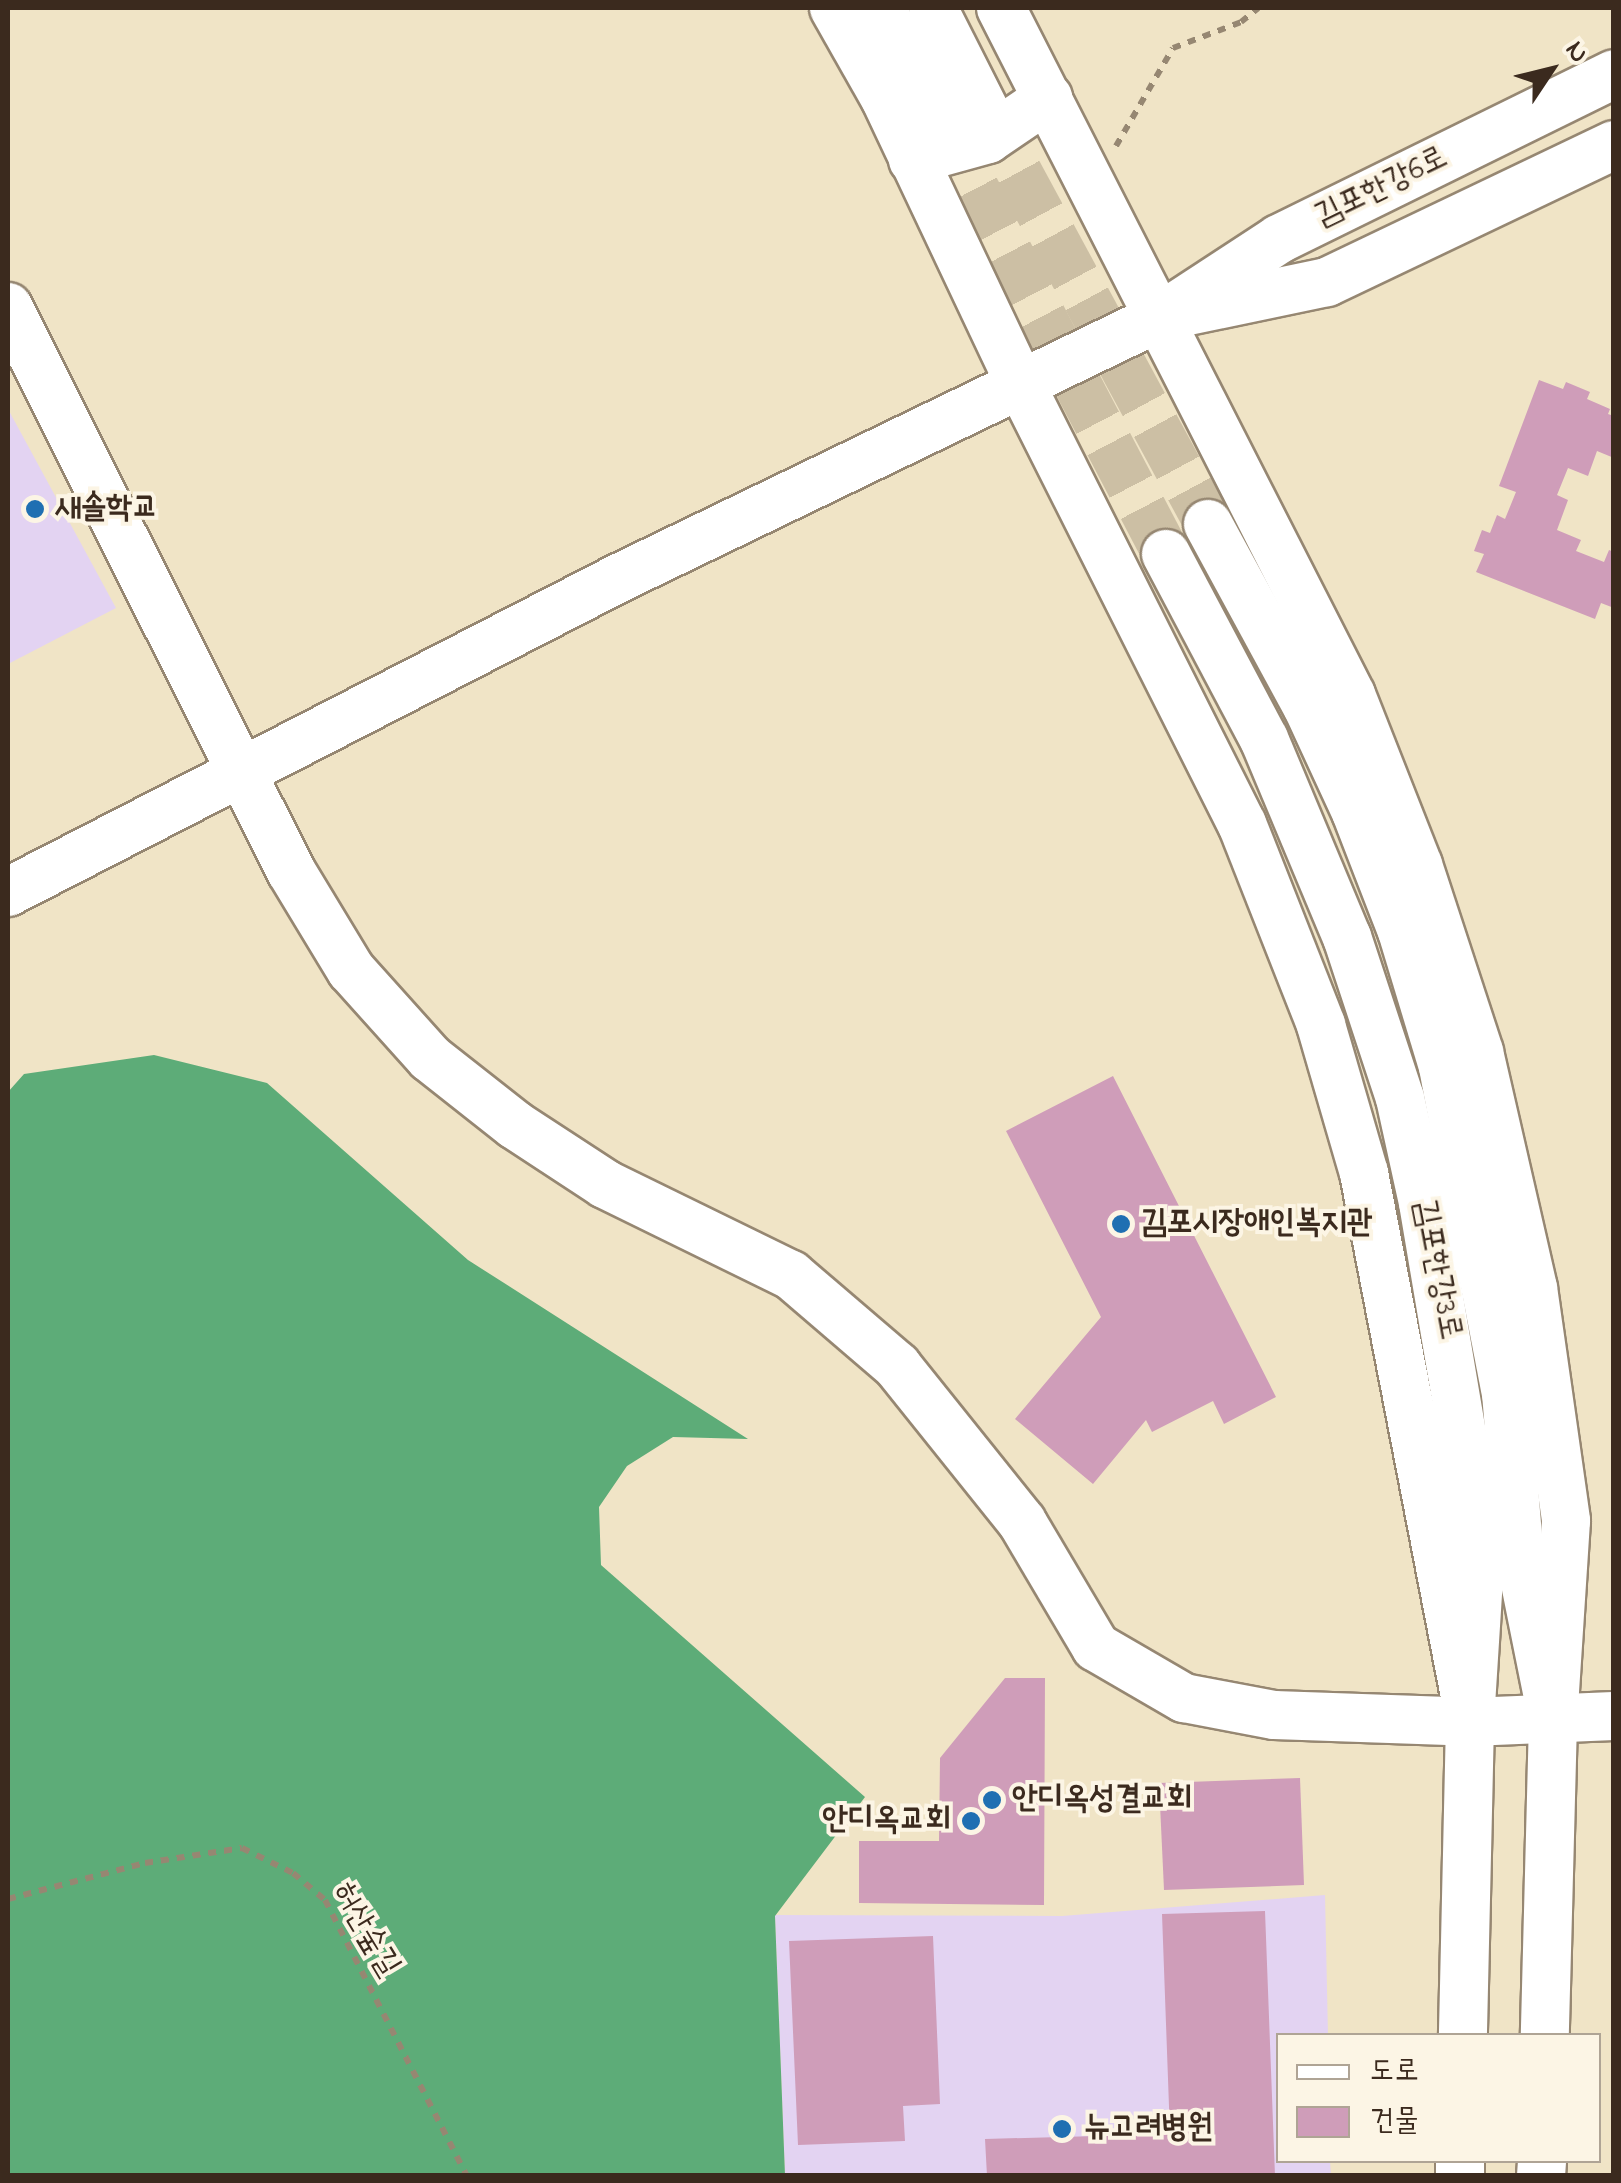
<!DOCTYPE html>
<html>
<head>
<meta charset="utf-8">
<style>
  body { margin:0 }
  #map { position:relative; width:1621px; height:2183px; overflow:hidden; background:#f0e4c6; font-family:"Indie Flower","Poor Story",sans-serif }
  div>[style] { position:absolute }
  .built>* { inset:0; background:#e3d3f2 }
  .forest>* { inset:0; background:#5dac78 }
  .building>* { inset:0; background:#cf9db9 }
  .minor-tunnel>* { height:48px; margin-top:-24px; transform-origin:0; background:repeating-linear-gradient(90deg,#ccbfa4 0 48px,transparent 0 72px) }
  .path>* { height:6px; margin-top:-3px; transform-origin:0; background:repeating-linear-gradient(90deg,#968772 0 8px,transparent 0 16px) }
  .roads { filter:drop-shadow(2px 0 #968772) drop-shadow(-2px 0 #968772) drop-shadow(0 2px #968772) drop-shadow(0 -2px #968772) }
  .minor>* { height:48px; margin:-24px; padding:0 24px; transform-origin:24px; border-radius:24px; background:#fff }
  .dots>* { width:28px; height:28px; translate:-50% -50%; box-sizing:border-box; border:5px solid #fcf5e5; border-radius:50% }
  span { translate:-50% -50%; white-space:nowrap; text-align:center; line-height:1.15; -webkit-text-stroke:8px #fcf5e5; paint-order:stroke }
  .street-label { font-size:32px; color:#3b2a1e }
  .poi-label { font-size:32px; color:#3b2a1e; font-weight:700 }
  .left { translate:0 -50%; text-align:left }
  .right { translate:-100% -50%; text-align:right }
  .frame { position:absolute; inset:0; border:10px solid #3b2a1e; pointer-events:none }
  .legend { position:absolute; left:1276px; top:2033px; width:325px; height:130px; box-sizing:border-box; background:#fcf5e5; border:2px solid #afa495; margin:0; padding:12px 18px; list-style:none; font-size:30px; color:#3b2a1e }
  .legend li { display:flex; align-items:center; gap:20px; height:50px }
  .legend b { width:50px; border:2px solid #afa495 }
  .north { position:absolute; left:1501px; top:20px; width:100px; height:100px; -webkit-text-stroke:8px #fcf5e5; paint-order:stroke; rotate:55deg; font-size:28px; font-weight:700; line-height:40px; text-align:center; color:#3b2a1e }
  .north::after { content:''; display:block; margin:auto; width:35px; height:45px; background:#3b2a1e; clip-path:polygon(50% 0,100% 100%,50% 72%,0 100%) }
</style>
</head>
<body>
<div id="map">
  <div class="built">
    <i style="clip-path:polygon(8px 409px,116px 608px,8px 664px)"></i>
    <i style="clip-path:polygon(1325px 1895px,1328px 2035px,1278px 2036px,1278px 2160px,1330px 2161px,1331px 2175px,785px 2175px,775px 1915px,1062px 1916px)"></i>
  </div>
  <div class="forest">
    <i style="clip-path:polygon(154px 1055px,267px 1083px,468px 1260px,748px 1439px,673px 1437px,627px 1466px,599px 1507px,601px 1565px,865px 1797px,775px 1916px,785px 2175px,8px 2175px,8px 1092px,24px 1074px)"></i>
  </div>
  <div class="building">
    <i style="clip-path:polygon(1539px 380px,1563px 389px,1566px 382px,1590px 392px,1587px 399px,1610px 409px,1608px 414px,1614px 416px,1614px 458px,1597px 451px,1588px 476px,1568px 468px,1557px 495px,1568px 500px,1557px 530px,1581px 540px,1576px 551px,1604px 562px,1609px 550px,1614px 552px,1614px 608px,1601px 603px,1595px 619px,1476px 572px,1484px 554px,1474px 551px,1482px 530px,1490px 533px,1497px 515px,1505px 519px,1516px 492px,1499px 486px)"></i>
    <i style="clip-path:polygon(1113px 1076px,1276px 1397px,1224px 1424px,1213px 1401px,1152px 1432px,1146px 1420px,1093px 1484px,1015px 1419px,1101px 1317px,1006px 1131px)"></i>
    <i style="clip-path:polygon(1005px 1678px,1045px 1678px,1044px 1905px,859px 1903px,859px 1841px,939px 1841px,940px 1758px)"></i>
    <i style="clip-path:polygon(1300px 1778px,1304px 1885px,1164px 1890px,1159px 1783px)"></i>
    <i style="clip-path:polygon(1265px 1911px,1275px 2176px,987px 2176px,985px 2139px,1170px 2134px,1162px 1914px)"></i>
    <i style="clip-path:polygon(933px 1936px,940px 2104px,903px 2106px,905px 2141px,798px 2145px,789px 1941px)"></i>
  </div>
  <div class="minor-tunnel">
    <i style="left:984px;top:109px;width:472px;rotate:61.6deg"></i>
    <i style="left:942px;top:125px;width:484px;rotate:62.4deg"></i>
  </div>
  <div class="path">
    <i style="left:1116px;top:146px;width:113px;rotate:-59.8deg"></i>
    <i style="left:1173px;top:48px;width:73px;rotate:-20.9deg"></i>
    <i style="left:1241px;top:22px;width:22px;rotate:-39deg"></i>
    <i style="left:8px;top:1899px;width:142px;rotate:-14.7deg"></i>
    <i style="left:145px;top:1863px;width:98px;rotate:-8.8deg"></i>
    <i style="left:242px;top:1848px;width:57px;rotate:26.1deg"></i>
    <i style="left:293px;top:1873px;width:42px;rotate:40.2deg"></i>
    <i style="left:325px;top:1900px;width:310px;rotate:62.8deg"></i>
  </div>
  <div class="roads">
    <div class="minor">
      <i style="left:834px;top:8px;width:103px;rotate:60.5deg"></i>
      <i style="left:885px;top:98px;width:313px;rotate:64.7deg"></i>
      <i style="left:1019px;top:381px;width:496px;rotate:63.3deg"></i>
      <i style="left:1242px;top:824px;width:216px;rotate:68.5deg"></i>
      <i style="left:1321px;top:1025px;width:154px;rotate:73.8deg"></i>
      <i style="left:1364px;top:1173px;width:559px;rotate:79.07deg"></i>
      <i style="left:881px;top:8px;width:132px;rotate:62.5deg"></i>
      <i style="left:933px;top:8px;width:113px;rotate:63.2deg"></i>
      <i style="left:1001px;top:8px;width:771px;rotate:63deg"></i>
      <i style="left:1351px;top:695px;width:183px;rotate:68.5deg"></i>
      <i style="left:1418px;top:865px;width:197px;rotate:71.9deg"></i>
      <i style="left:1479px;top:1052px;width:242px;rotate:77.1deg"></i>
      <i style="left:1533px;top:1288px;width:235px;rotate:81.9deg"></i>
      <i style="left:1566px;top:1521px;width:200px;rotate:93.7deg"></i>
      <i style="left:913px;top:160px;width:78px;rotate:-15.6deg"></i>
      <i style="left:988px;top:139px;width:73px;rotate:-34.3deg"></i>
      <i style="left:8px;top:307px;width:631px;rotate:63.35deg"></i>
      <i style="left:291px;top:871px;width:116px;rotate:58.8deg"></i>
      <i style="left:351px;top:970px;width:118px;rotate:48.1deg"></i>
      <i style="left:430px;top:1058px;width:108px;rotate:38.2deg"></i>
      <i style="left:515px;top:1125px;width:108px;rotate:33.2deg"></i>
      <i style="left:605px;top:1184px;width:207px;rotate:26.1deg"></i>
      <i style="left:791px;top:1275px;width:140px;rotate:40.6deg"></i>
      <i style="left:897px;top:1366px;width:200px;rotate:51.3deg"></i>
      <i style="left:1022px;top:1522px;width:145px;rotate:59.4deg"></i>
      <i style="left:1096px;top:1647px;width:102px;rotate:30.1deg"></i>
      <i style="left:1184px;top:1698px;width:92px;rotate:10.7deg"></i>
      <i style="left:1274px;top:1715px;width:196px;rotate:2deg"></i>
      <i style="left:1470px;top:1722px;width:144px;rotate:-2.4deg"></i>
      <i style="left:1188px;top:311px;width:142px;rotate:-11.8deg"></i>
      <i style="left:1327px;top:282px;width:318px;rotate:-25.5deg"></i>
      <i style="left:1208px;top:524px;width:207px;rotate:61.5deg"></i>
      <i style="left:1307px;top:706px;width:117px;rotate:65.2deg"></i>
      <i style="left:1356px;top:812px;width:128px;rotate:68.9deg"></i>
      <i style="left:1402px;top:931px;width:142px;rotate:73.2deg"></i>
      <i style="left:1443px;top:1067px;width:332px;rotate:79.1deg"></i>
      <i style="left:1506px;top:1393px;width:166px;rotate:85.2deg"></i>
      <i style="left:1520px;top:1558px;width:166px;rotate:78.6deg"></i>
      <i style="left:1553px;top:1721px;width:315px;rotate:91.5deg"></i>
      <i style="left:1166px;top:554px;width:209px;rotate:62.1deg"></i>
      <i style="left:1264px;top:739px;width:215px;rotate:67.3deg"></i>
      <i style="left:1347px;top:937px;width:169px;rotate:71.8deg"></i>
      <i style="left:1400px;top:1098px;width:107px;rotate:77.6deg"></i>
      <i style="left:1423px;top:1203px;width:348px;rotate:80.4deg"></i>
      <i style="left:1481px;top:1546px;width:176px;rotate:93.6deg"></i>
      <i style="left:1470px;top:1722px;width:314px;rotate:91.3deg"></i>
      <i style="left:8px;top:892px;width:687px;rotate:-27.2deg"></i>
      <i style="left:619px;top:578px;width:601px;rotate:-25.75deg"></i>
      <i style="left:1160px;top:317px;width:142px;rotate:-33.2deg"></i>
      <i style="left:1279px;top:239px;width:373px;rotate:-26.2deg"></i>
      <i style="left:1460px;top:2176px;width:16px;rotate:-90deg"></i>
      <i style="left:1541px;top:2176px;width:16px;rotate:-86deg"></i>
    </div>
  </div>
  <div class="dots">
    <i style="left:35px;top:509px;background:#1f6fb2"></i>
    <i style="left:1121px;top:1224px;background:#1f6fb2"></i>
    <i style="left:992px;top:1800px;background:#1f6fb2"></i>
    <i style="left:971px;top:1821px;background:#1f6fb2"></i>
    <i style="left:1062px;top:2129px;background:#1f6fb2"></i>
  </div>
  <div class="street-label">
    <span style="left:1382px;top:188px;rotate:-26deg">김포한강6로</span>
    <span style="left:1436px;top:1270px;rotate:79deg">김포한강3로</span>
    <span style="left:364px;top:1930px;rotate:59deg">허산숲길</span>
  </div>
  <div class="poi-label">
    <span class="left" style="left:55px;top:509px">새솔학교</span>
    <span class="left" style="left:1141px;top:1224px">김포시장애인복지관</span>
    <span class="left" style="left:1012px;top:1800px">안디옥성결교회</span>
    <span class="right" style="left:951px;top:1821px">안디옥교회</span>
    <span class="left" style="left:1084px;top:2129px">뉴고려병원</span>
  </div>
  <div class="frame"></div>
  <ul class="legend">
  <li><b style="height:12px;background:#fff"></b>도로</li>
  <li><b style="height:28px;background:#cf9db9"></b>건물</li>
  </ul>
  <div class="north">N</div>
</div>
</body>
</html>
